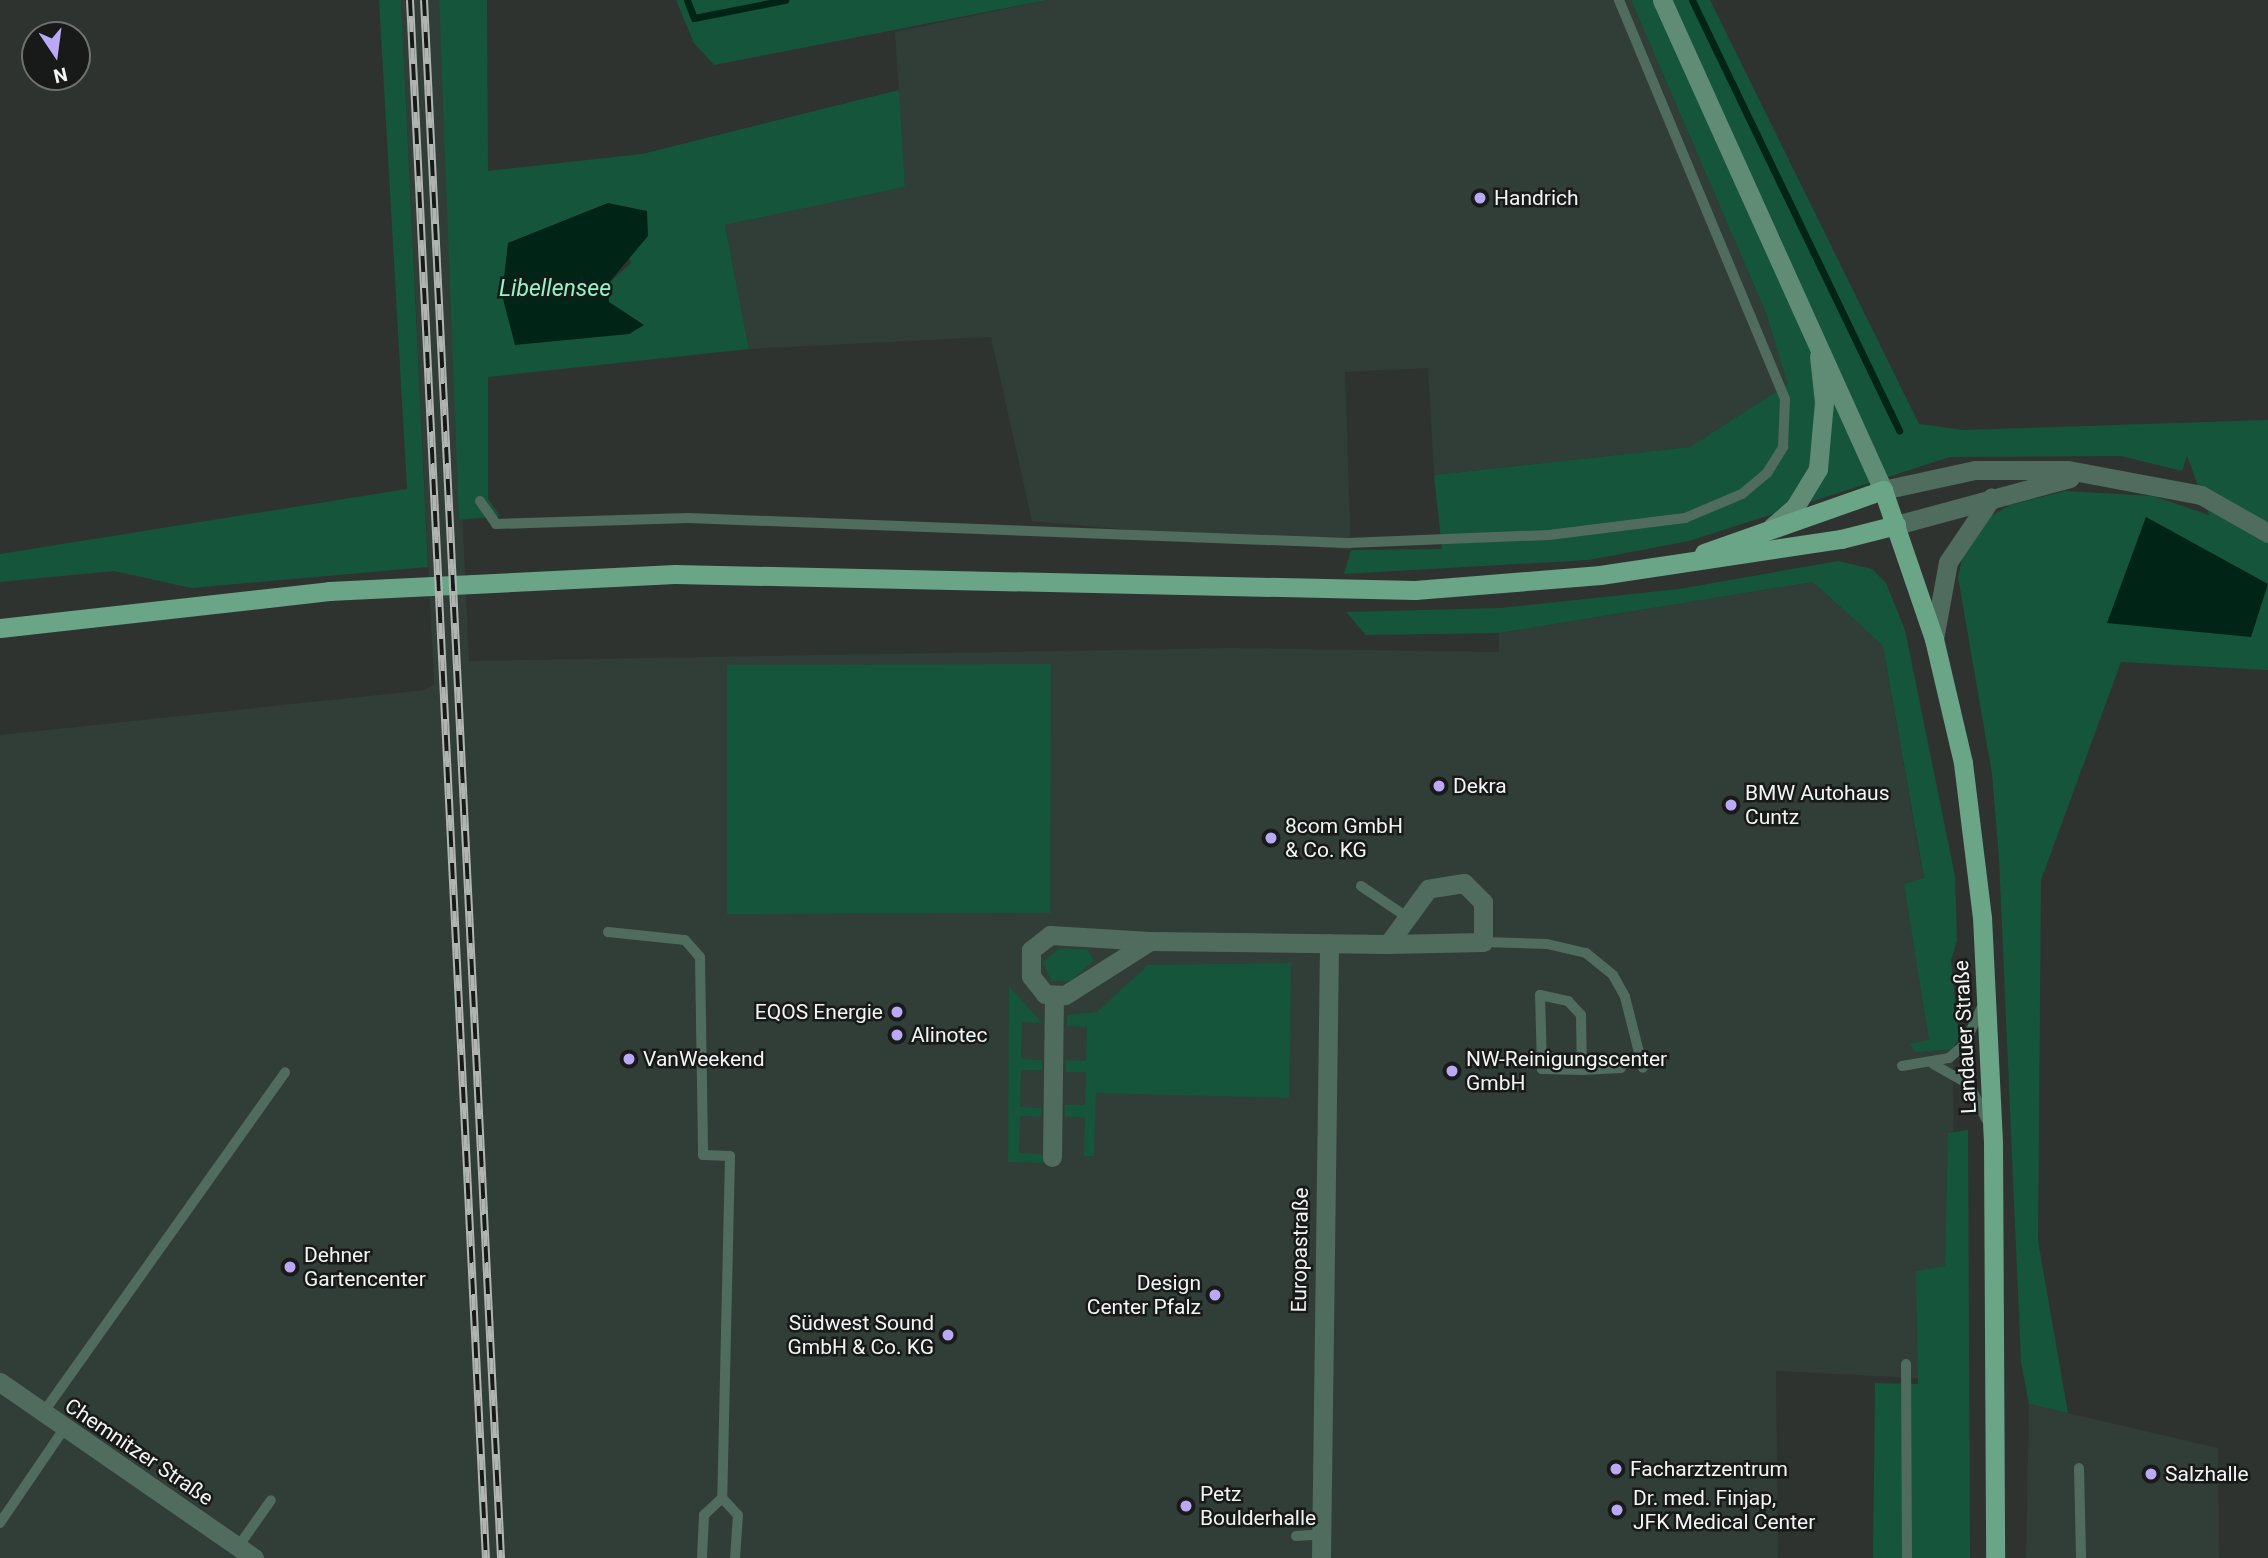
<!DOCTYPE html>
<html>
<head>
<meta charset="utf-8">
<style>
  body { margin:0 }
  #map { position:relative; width:2268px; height:1558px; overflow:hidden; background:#2e3330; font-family:Roboto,sans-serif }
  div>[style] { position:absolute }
  .built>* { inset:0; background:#313d37 }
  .green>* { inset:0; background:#15553b }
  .water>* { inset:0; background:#002415 }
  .stream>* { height:7px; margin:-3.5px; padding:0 3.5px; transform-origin:3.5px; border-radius:3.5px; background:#002415 }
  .service>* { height:10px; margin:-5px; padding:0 5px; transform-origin:5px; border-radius:5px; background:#506c5e }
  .minor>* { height:19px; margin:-9.5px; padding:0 9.5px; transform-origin:9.5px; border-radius:9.5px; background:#506c5e }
  .secondary>* { height:19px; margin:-9.5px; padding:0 9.5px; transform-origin:9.5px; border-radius:9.5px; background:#608c76 }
  .primary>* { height:19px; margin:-9.5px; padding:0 9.5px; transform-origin:9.5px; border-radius:9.5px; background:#6ba588 }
  .rail>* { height:8px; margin-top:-4px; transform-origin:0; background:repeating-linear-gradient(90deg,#181a19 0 16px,#b1b5b2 0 32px); box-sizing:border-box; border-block:2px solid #b1b5b2 }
  .dots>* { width:19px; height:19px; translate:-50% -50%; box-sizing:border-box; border:4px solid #181a19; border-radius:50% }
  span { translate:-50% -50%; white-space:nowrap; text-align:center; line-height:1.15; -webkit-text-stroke:5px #181a19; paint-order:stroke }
  .poi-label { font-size:21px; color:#f2f5f3 }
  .left { translate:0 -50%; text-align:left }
  .right { translate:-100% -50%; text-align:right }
  .street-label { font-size:21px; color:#f2f5f3 }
  .water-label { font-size:23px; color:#91f6c5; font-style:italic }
  .north { position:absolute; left:21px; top:21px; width:70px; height:70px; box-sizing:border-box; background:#181a19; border:2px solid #6f7270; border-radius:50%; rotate:167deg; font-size:19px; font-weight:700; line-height:28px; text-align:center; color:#f2f5f3 }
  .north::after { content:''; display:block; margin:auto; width:24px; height:32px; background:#baaaf6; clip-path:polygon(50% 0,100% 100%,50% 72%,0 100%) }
</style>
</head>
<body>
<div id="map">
  <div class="built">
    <i style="clip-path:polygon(401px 0,439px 0,469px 661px,1231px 648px,1499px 652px,1499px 633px,1813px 582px,1883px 646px,1953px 1047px,1955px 1380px,1776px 1371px,1778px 1558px,0 1558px,0 735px,425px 690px,434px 684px)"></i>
    <i style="clip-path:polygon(1048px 0,1631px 0,1766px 313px,1789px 384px,1690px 447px,1434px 475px,1428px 368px,1345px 372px,1351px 550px,1032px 521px,991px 337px,749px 349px,725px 225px,905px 187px,895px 32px)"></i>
    <i style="clip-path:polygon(2029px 1404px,2218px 1448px,2219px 1558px,2026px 1558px)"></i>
  </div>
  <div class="green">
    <i style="clip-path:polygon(379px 0,401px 0,428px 567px,191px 588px,114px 571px,0 582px,0 554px,407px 489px)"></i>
    <i style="clip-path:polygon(evenodd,439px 0,487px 0,488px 171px,642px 154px,899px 90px,905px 187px,725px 225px,749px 349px,488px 377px,488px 499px,500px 516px,459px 520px,439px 0,608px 203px,631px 263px,607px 285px,609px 302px,644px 325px,508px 243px,608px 203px)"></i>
    <i style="clip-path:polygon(676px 0,1048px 0,714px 65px,694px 43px)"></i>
    <i style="clip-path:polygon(1631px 0,1710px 0,1919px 424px,1964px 430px,2268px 420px,2268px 670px,2121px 662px,2041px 880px,2038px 1241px,2068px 1413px,2029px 1404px,2021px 1362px,1999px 858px,1992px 774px,1958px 577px,1965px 545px,1982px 521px,2010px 505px,2065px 491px,2153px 496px,2209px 515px,2187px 456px,2182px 471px,2121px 456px,1950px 457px,1689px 541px,1589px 560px,1344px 574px,1351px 550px,1442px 549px,1434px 475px,1690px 447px,1788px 384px,1766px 313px)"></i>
    <i style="clip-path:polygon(1838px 561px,1872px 569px,1886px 583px,1905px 630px,1955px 876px,1957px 941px,1951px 960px,1959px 1037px,1953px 1049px,1916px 1052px,1909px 1044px,1929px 1040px,1904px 884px,1924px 878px,1883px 646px,1813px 582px,1499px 633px,1366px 635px,1346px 612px,1501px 608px,1679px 589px)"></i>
    <i style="clip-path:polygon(1051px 664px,1050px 913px,727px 914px,727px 665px)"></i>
    <i style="clip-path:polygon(1058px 949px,1087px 949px,1094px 960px,1071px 981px,1051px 981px,1043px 962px)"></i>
    <i style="clip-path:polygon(1291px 963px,1289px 1098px,1096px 1093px,1094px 1156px,1084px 1156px,1085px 1117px,1065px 1117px,1065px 1105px,1085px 1105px,1086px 1072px,1066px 1072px,1066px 1060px,1086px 1061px,1087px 1027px,1067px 1026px,1067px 1015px,1097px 1012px,1148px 965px)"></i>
    <i style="clip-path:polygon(1009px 986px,1042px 1023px,1022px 1022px,1021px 1059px,1042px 1060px,1042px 1070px,1021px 1070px,1020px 1107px,1041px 1108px,1041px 1117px,1020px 1116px,1019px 1153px,1040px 1154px,1051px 1163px,1008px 1162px)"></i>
    <i style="clip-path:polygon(1968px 1130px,1970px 1558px,1873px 1558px,1875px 1383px,1918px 1384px,1916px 1271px,1945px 1266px,1948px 1133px)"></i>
  </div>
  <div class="water">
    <i style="clip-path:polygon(608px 203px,647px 211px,648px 236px,607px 285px,609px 302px,644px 325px,629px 334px,515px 345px,502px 295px,508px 243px)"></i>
    <i style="clip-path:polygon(2146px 517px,2268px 584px,2251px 637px,2107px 623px)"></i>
  </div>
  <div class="stream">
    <i style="left:687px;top:0;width:19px;rotate:69deg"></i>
    <i style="left:694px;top:18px;width:93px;rotate:-11.2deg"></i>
    <i style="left:1692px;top:0;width:478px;rotate:64.3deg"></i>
  </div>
  <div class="service">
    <i style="left:480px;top:501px;width:28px;rotate:55deg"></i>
    <i style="left:496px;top:524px;width:192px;rotate:-1.8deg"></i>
    <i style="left:688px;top:518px;width:660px;rotate:2.17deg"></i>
    <i style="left:1348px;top:543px;width:201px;rotate:-2.3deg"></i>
    <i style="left:1549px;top:535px;width:137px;rotate:-7.1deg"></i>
    <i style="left:1685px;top:518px;width:62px;rotate:-22.8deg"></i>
    <i style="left:1742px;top:494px;width:33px;rotate:-40deg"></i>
    <i style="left:1767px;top:473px;width:31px;rotate:-58deg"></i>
    <i style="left:1783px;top:447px;width:48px;rotate:-87.6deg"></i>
    <i style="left:1785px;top:399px;width:432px;rotate:-112.6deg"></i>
    <i style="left:1361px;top:886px;width:52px;rotate:34deg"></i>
    <i style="left:608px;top:932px;width:77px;rotate:5.9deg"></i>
    <i style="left:685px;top:940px;width:23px;rotate:49deg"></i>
    <i style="left:700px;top:957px;width:198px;rotate:89.1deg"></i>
    <i style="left:703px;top:1155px;width:27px;rotate:2deg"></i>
    <i style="left:730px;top:1156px;width:342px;rotate:91.3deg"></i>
    <i style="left:722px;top:1498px;width:23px;rotate:47deg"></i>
    <i style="left:738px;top:1515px;width:43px;rotate:94deg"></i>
    <i style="left:1483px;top:942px;width:64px;rotate:1.8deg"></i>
    <i style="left:1547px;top:944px;width:40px;rotate:13deg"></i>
    <i style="left:1586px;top:953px;width:35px;rotate:39deg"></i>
    <i style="left:1613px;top:975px;width:25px;rotate:61deg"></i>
    <i style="left:1625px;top:997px;width:73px;rotate:75.8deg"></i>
    <i style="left:1933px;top:1064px;width:43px;rotate:29.6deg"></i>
    <i style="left:1970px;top:1085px;width:38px;rotate:65deg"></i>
    <i style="left:1902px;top:1066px;width:48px;rotate:-9.7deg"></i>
    <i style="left:1949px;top:1058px;width:20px;rotate:-41deg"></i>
    <i style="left:1964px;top:1045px;width:40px;rotate:-65deg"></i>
    <i style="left:1582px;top:1070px;width:40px;rotate:-178.6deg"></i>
    <i style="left:1542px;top:1069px;width:74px;rotate:-91.5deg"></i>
    <i style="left:1540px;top:995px;width:29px;rotate:12deg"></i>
    <i style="left:1568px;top:1001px;width:19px;rotate:47deg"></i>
    <i style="left:1581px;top:1015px;width:55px;rotate:89deg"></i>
    <i style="left:1582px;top:1070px;width:39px;rotate:-3deg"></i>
    <i style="left:1906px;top:1364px;width:194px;rotate:89.7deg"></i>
    <i style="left:43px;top:1413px;width:418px;rotate:-54.6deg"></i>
    <i style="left:2079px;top:1468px;width:90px;rotate:88.7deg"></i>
    <i style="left:0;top:1523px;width:114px;rotate:-55.8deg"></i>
    <i style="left:1296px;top:1536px;width:26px;rotate:-4deg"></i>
    <i style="left:238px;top:1547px;width:57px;rotate:-54.9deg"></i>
    <i style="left:702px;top:1558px;width:43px;rotate:-87.3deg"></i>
    <i style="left:704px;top:1515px;width:25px;rotate:-43deg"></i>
  </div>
  <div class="minor">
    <i style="left:1883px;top:490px;width:94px;rotate:-12.3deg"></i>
    <i style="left:1975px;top:470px;width:93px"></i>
    <i style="left:2068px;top:470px;width:135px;rotate:10.6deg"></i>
    <i style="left:2201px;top:495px;width:77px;rotate:29.6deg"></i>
    <i style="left:1896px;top:525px;width:180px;rotate:-15.1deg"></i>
    <i style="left:1934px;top:639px;width:78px;rotate:-79.7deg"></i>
    <i style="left:1948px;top:562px;width:78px;rotate:-55.9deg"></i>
    <i style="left:1150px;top:941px;width:101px;rotate:147.6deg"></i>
    <i style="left:1065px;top:995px;width:20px;rotate:-177deg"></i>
    <i style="left:1045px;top:994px;width:23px;rotate:-128deg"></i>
    <i style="left:1031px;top:976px;width:26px;rotate:-90deg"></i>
    <i style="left:1031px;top:950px;width:24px;rotate:-38deg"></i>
    <i style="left:1050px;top:935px;width:100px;rotate:3.4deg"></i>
    <i style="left:1150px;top:941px;width:238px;rotate:0.7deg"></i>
    <i style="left:1388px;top:944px;width:95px;rotate:-1.2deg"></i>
    <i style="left:1483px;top:942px;width:40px;rotate:-90deg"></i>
    <i style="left:1483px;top:902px;width:27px;rotate:-135deg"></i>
    <i style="left:1464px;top:883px;width:36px;rotate:171deg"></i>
    <i style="left:1428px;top:889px;width:68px;rotate:126deg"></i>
    <i style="left:1052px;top:1157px;width:161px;rotate:-89.3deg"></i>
    <i style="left:0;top:1382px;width:309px;rotate:34.7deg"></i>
    <i style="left:1321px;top:1558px;width:615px;rotate:-89.25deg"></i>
  </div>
  <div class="secondary">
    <i style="left:1662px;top:0;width:538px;rotate:65.72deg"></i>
    <i style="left:1772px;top:527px;width:30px;rotate:-41deg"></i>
    <i style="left:1795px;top:507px;width:44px;rotate:-58.8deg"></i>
    <i style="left:1818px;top:469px;width:67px;rotate:-84.9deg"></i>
    <i style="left:1824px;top:402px;width:46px;rotate:-96.2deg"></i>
  </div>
  <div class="primary">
    <i style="left:1704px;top:553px;width:190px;rotate:-19.4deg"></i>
    <i style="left:1883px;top:490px;width:157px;rotate:71.1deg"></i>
    <i style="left:1934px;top:639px;width:127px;rotate:76.8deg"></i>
    <i style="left:1963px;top:763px;width:155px;rotate:83deg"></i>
    <i style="left:1982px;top:917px;width:226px;rotate:87.2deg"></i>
    <i style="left:1993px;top:1143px;width:415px;rotate:89.7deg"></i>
    <i style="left:0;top:628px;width:331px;rotate:-6.4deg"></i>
    <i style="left:329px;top:591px;width:346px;rotate:-2.8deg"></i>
    <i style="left:675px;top:574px;width:740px;rotate:1.24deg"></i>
    <i style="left:1415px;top:590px;width:186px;rotate:-4.6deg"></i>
    <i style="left:1600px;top:575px;width:244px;rotate:-8.5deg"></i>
    <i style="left:1841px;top:539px;width:57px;rotate:-14.3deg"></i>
  </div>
  <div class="rail">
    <i style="left:410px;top:0;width:1560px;rotate:87.21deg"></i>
    <i style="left:424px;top:0;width:1560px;rotate:87.17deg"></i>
  </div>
  <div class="dots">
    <i style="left:1480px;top:198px;background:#baaaf6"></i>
    <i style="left:1439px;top:786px;background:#baaaf6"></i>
    <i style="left:1731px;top:805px;background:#baaaf6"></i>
    <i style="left:1271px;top:838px;background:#baaaf6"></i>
    <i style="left:897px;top:1012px;background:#baaaf6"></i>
    <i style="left:897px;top:1035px;background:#baaaf6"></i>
    <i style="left:629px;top:1059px;background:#baaaf6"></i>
    <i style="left:1452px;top:1071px;background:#baaaf6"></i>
    <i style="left:290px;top:1267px;background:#baaaf6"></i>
    <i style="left:1215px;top:1295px;background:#baaaf6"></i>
    <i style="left:948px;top:1335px;background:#baaaf6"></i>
    <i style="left:1616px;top:1469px;background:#baaaf6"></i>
    <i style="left:2151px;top:1474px;background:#baaaf6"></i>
    <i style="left:1186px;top:1506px;background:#baaaf6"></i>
    <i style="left:1617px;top:1510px;background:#baaaf6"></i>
  </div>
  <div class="poi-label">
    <span class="left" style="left:1494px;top:198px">Handrich</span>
    <span class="left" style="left:1453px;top:786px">Dekra</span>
    <span class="left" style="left:1745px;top:805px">BMW Autohaus<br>Cuntz</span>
    <span class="left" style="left:1285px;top:838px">8com GmbH<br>&amp; Co. KG</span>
    <span class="right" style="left:883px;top:1012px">EQOS Energie</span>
    <span class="left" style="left:911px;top:1035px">Alinotec</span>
    <span class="left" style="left:643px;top:1059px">VanWeekend</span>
    <span class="left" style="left:1466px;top:1071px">NW-Reinigungscenter<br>GmbH</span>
    <span class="left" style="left:304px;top:1267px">Dehner<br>Gartencenter</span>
    <span class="right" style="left:1201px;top:1295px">Design<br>Center Pfalz</span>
    <span class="right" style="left:934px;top:1335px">Südwest Sound<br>GmbH &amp; Co. KG</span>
    <span class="left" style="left:1630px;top:1469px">Facharztzentrum</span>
    <span class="left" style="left:2165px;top:1474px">Salzhalle</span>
    <span class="left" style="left:1200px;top:1506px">Petz<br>Boulderhalle</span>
    <span class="left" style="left:1633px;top:1510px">Dr. med. Finjap,<br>JFK Medical Center</span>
  </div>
  <div class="street-label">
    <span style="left:1965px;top:1037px;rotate:-93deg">Landauer Straße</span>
    <span style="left:1300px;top:1250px;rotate:-89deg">Europastraße</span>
    <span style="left:139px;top:1452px;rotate:34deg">Chemnitzer Straße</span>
  </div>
  <div class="water-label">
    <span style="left:555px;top:289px">Libellensee</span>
  </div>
  <div class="north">N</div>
</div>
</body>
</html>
